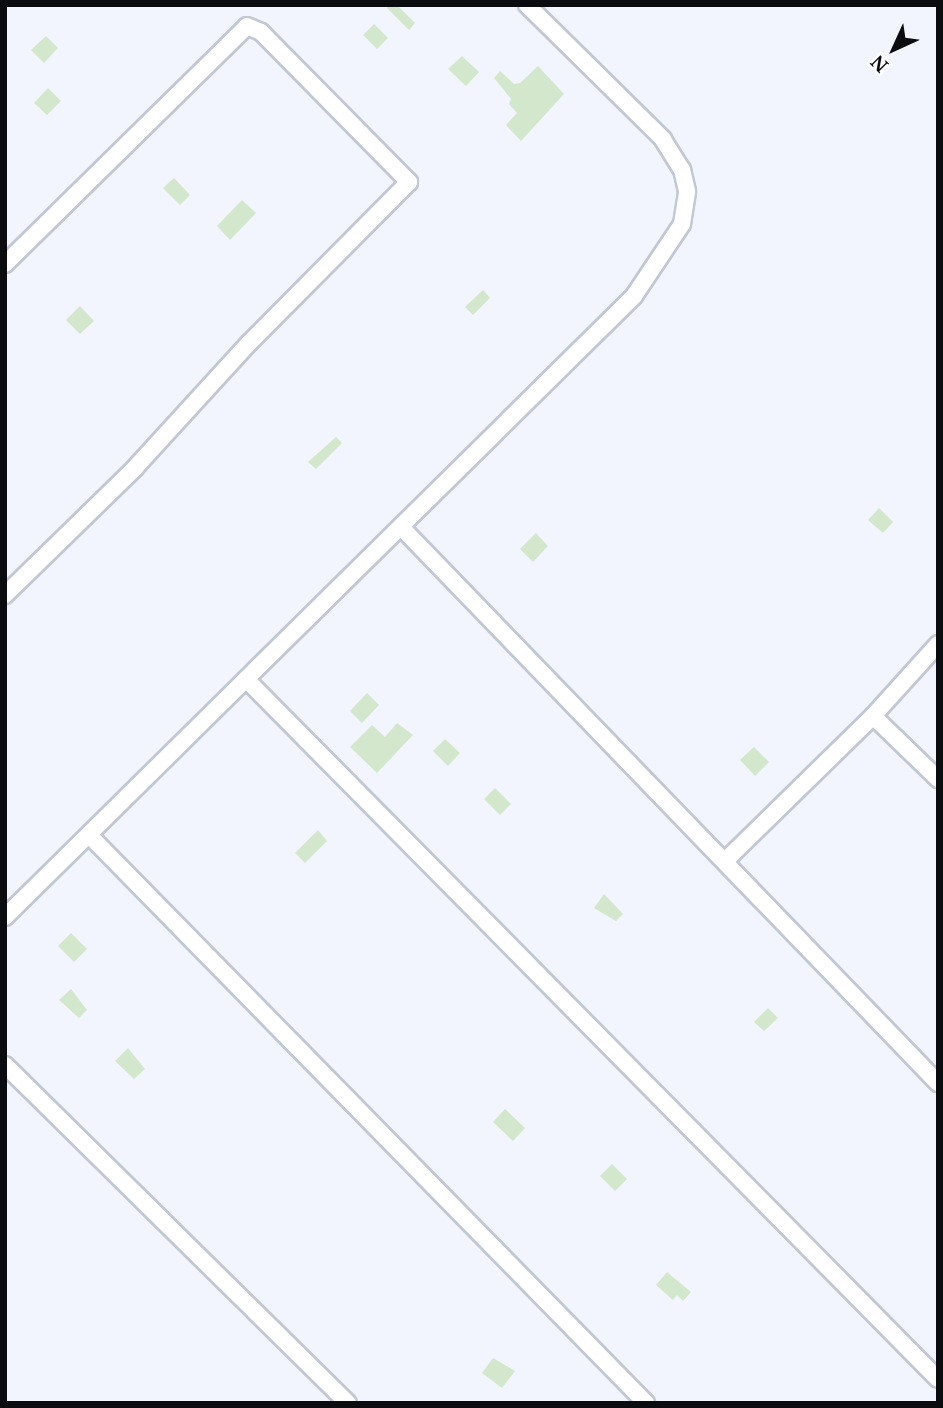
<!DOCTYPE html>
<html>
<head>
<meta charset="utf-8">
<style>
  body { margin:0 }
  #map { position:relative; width:943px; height:1408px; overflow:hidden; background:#f2f5fd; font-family:"Noto Serif",serif }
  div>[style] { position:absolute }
  .building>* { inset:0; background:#d2e7cb }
  .roads { filter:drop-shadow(2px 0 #c2c7d4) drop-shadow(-2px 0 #c2c7d4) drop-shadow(0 2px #c2c7d4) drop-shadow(0 -2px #c2c7d4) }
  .minor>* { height:16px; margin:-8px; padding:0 8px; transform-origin:8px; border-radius:8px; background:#fff }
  span { translate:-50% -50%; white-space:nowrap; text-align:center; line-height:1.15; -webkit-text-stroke:7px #fff; paint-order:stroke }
  .frame { position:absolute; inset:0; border:7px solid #0a0c10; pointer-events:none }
  .north { position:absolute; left:859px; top:14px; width:70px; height:70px; -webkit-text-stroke:5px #fff; paint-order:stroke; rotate:225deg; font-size:19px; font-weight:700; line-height:28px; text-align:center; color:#0a0c10 }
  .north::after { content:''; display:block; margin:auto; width:24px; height:32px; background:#0a0c10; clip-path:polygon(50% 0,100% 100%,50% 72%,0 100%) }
</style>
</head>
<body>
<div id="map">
  <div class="building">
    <i style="clip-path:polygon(389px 5px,397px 5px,415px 23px,409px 30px,387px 8px)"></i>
    <i style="clip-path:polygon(374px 24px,388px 38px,377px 49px,363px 35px)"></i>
    <i style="clip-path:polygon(46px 36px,58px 48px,44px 63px,31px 50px)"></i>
    <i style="clip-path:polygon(462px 56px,479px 72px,466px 86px,448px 69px)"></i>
    <i style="clip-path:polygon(538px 66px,564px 94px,521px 141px,506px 125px,517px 113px,509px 104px,511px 99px,494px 78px,500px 71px,514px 84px,520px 83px)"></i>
    <i style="clip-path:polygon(48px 88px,61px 101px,47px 115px,34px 103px)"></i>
    <i style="clip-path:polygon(174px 178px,190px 195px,180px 205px,163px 188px)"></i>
    <i style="clip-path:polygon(242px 200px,256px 213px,230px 240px,217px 226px)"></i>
    <i style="clip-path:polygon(483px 290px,490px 298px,473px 315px,465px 307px)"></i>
    <i style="clip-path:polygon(80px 306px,94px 321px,80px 334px,66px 320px)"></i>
    <i style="clip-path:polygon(336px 437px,342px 443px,316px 469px,308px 462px)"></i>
    <i style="clip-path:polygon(879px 508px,893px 522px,883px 533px,868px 520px)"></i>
    <i style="clip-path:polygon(536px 533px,548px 546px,533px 562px,520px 549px)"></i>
    <i style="clip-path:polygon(367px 693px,379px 705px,362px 723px,350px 711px)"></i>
    <i style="clip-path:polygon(397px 723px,413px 735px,377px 773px,350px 747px,372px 725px,385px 737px)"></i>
    <i style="clip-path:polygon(445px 739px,460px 753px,448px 766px,433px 751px)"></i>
    <i style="clip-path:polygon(754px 747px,769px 762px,755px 776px,740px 760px)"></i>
    <i style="clip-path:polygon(495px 788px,511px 804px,500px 815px,484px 799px)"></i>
    <i style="clip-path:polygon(318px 830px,327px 841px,305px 863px,295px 853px)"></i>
    <i style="clip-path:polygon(604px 894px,623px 914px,616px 921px,594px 908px)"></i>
    <i style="clip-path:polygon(71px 933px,87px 949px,74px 962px,58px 946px)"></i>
    <i style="clip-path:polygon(71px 989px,87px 1010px,79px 1018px,59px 1000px)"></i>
    <i style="clip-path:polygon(768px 1008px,778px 1018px,764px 1031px,754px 1022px)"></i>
    <i style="clip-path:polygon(128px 1048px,145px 1069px,134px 1079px,115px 1061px)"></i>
    <i style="clip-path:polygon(505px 1109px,525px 1128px,513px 1141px,493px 1122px)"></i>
    <i style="clip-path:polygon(612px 1164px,627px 1179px,615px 1191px,600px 1176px)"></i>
    <i style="clip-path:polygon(667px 1272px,691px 1292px,683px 1301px,677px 1295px,673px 1300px,656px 1285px)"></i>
    <i style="clip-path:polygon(493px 1358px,515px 1371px,502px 1388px,482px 1373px)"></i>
  </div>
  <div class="roads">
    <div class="minor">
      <i style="left:5px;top:264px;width:339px;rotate:-44.5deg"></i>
      <i style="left:247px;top:26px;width:15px;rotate:23deg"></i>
      <i style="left:261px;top:32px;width:211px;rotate:45.4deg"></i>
      <i style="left:409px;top:182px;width:227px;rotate:134.8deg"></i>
      <i style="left:249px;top:343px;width:169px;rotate:132.4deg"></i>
      <i style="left:135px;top:468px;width:182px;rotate:135.7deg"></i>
      <i style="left:402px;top:528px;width:772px;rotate:46deg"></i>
      <i style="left:246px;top:679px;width:984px;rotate:45.33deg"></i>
      <i style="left:873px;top:716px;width:91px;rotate:44.1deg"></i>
      <i style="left:89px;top:835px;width:796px;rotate:45.56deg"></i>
      <i style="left:725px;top:861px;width:207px;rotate:-44.4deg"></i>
      <i style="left:873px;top:716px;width:97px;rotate:-47.9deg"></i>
      <i style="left:5px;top:917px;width:884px;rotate:-44.63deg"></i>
      <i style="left:634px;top:296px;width:87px;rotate:-56.3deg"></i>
      <i style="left:682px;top:224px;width:33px;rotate:-81deg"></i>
      <i style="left:687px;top:191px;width:22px;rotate:-103deg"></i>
      <i style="left:682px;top:170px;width:36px;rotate:-122deg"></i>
      <i style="left:663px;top:139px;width:191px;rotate:-135.4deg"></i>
      <i style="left:5px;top:1065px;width:482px;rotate:44.6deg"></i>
    </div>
  </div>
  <div class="frame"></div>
  <div class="north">N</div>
</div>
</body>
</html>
